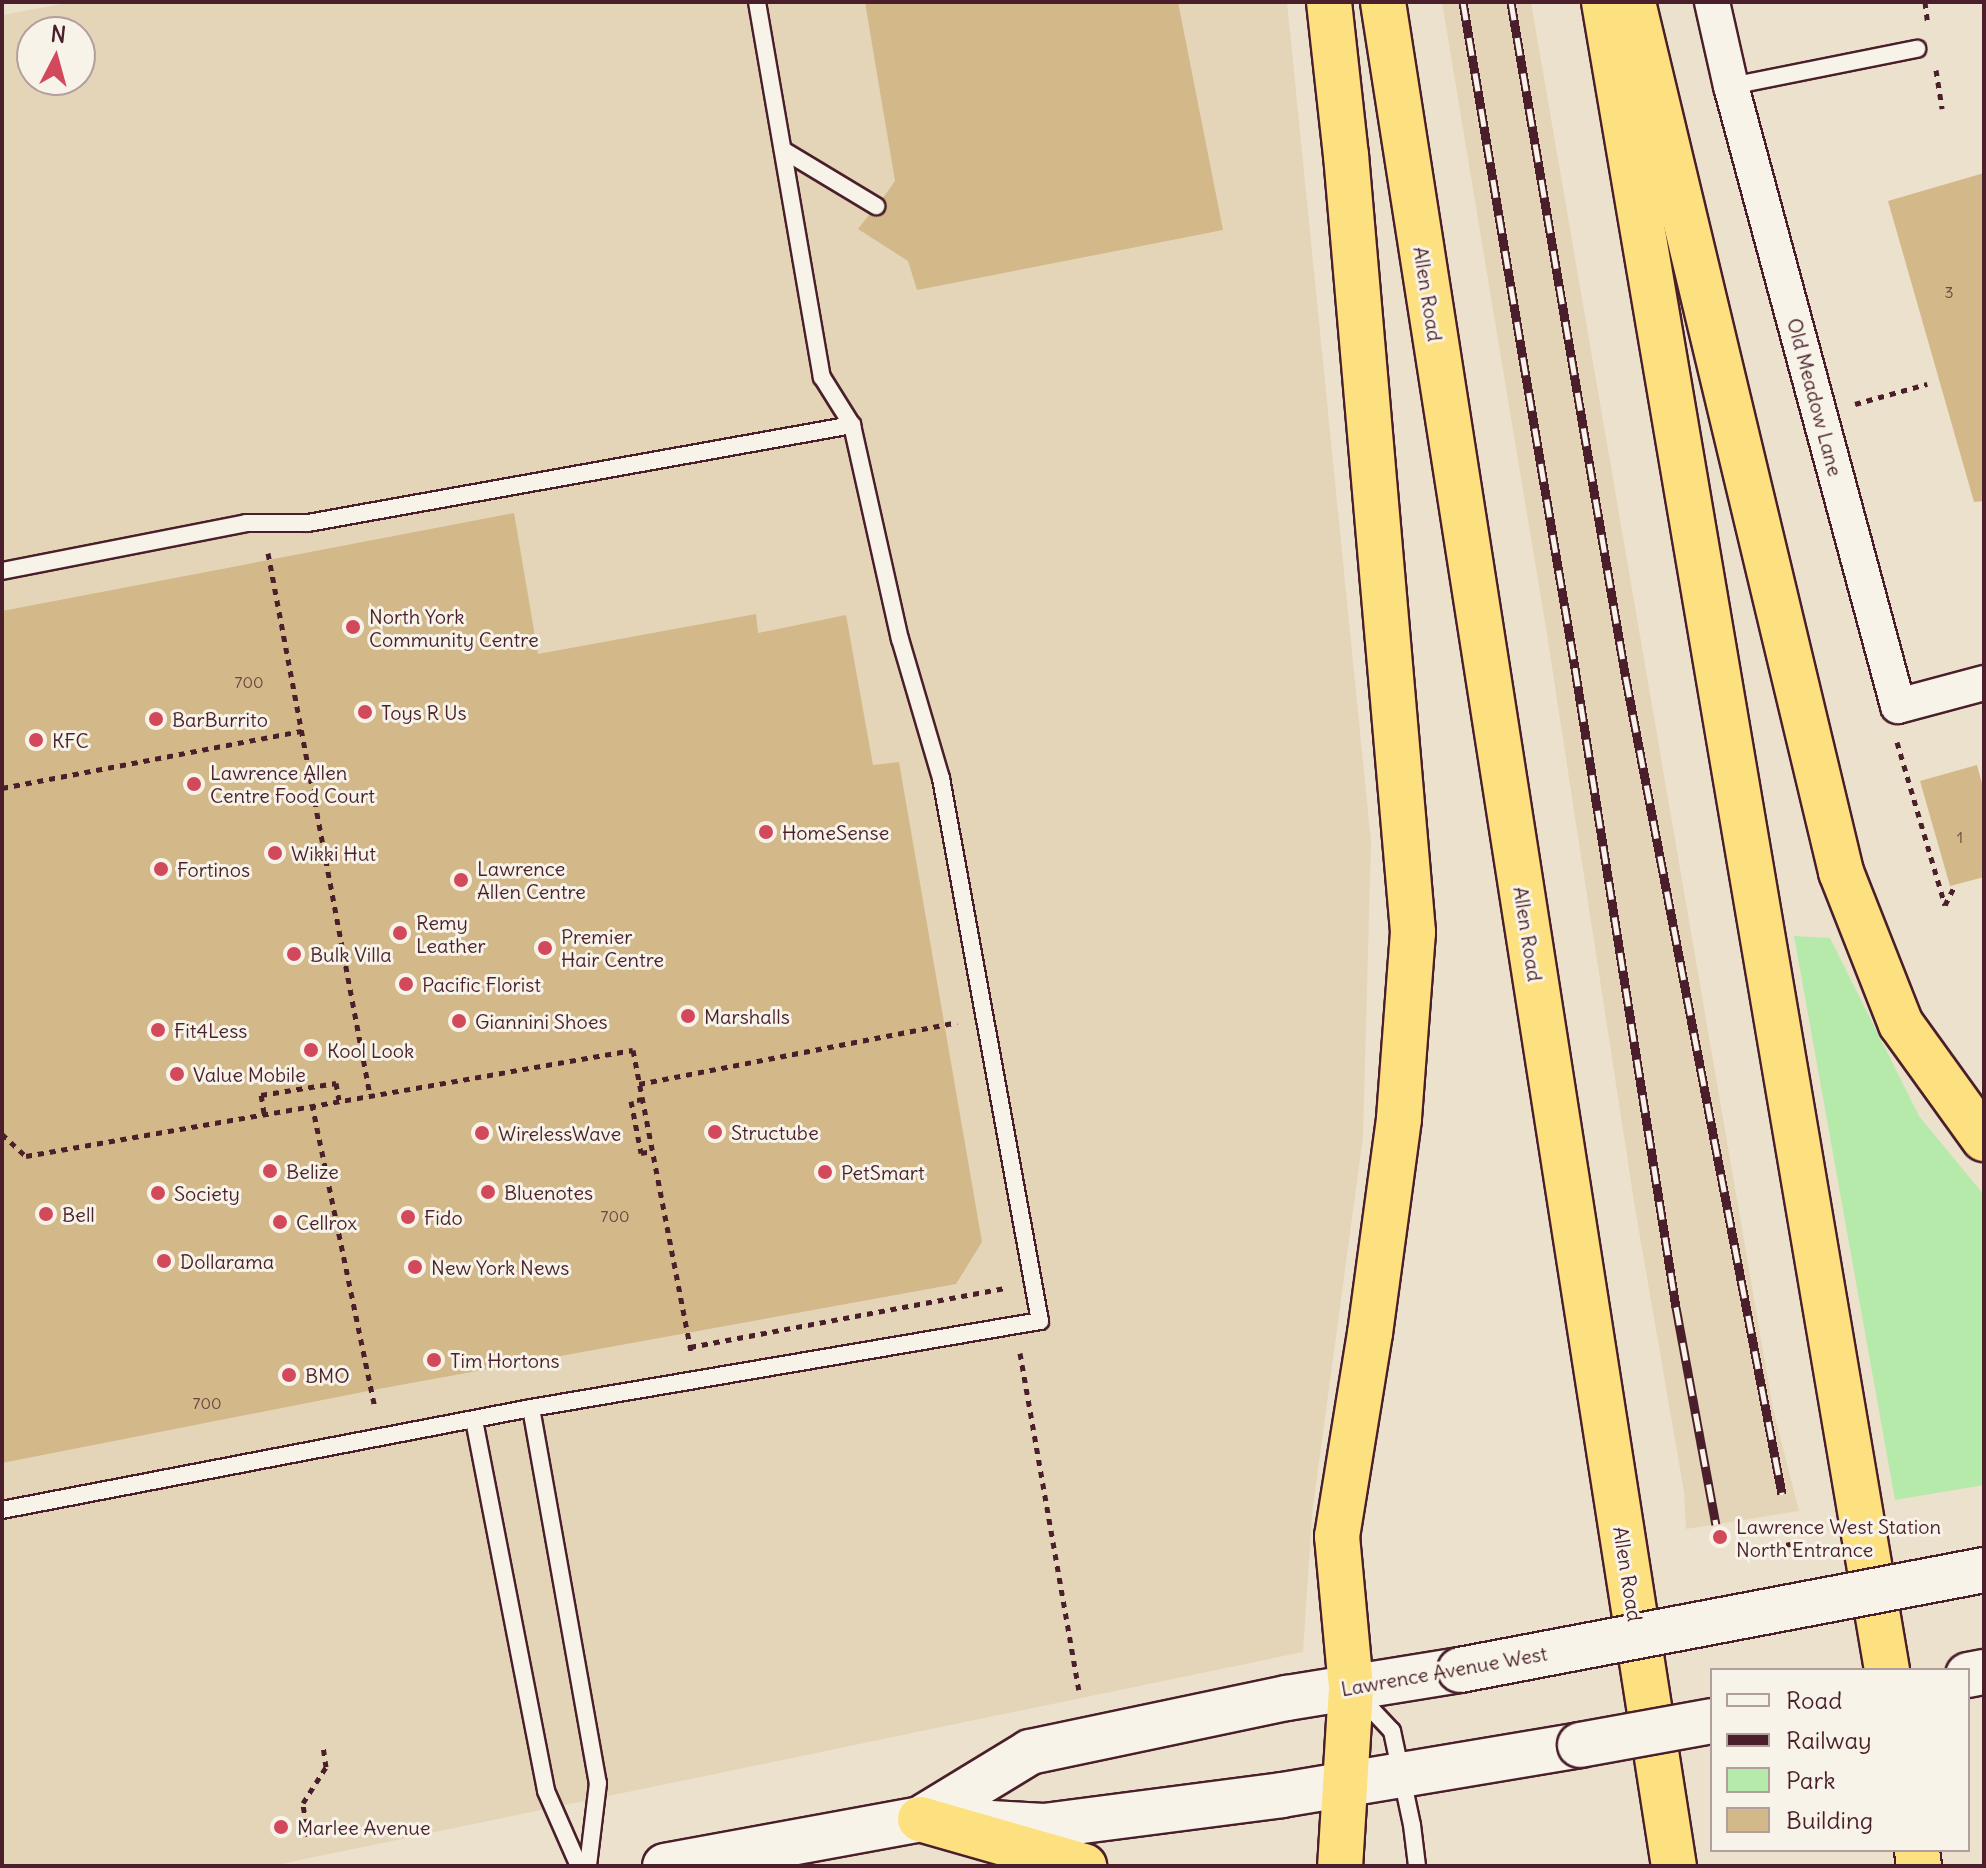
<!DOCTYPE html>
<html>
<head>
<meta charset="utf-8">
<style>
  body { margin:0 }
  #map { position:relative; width:1986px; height:1868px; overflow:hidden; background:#ece1cc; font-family:Delius,sans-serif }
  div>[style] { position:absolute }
  .built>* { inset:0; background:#e4d5b8 }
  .green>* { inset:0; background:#b6eaab }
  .building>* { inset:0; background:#d3b889 }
  .path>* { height:5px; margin-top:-2.5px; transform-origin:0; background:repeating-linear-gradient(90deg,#4a1f2b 0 6px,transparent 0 12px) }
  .roads { filter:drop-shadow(2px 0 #4a1f2b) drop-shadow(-2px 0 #4a1f2b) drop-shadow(0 2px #4a1f2b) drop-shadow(0 -2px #4a1f2b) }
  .service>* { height:16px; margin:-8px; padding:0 8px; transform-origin:8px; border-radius:8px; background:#f7f3e8 }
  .minor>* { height:34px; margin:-17px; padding:0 17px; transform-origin:17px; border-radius:17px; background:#f7f3e8 }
  .secondary>* { height:44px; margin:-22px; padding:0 22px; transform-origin:22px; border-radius:22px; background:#f7f3e8 }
  .motorway>* { height:44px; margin:-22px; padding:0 22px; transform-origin:22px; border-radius:22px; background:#fde080 }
  .rail>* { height:9px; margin-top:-4.5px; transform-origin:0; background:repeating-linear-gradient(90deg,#f7f3e8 0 18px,#4a1f2b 0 36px); box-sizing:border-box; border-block:2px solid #4a1f2b }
  .bridges { filter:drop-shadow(2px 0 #4a1f2b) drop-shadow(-2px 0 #4a1f2b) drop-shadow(0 2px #4a1f2b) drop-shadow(0 -2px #4a1f2b) }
  .secondary-bridge>* { height:44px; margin:-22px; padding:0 22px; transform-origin:22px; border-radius:22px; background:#f7f3e8 }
  .dots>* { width:22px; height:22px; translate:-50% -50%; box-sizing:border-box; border:4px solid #f7f3e8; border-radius:50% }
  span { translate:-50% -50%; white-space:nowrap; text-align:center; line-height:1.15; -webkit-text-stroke:6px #f7f3e8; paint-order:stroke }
  .number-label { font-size:16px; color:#6c4542 }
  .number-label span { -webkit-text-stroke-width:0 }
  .street-label { font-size:20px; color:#4a1f2b }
  .poi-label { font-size:20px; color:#4a1f2b }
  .left { translate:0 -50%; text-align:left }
  .frame { position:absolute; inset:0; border:4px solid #4a1f2b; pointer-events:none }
  .legend { position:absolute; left:1710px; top:1668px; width:260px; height:184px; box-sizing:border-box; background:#f7f3e8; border:2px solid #b29e9c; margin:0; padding:10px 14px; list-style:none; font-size:24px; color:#4a1f2b }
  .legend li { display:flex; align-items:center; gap:16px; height:40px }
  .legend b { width:40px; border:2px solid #b29e9c }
  .north { position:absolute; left:16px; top:16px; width:80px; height:80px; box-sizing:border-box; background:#f7f3e8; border:2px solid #b29e9c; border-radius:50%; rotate:6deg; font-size:22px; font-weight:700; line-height:32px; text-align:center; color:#4a1f2b }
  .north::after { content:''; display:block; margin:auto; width:28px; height:36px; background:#d1495b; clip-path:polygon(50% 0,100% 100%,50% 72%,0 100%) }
</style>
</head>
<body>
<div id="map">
  <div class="built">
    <i style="clip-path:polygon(evenodd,73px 2px,1287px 2px,1371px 842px,1363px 1137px,1312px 1514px,1303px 1652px,271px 1866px,2px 1866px,2px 15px,73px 2px,32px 32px,80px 32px,80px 80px,32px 80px,32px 32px)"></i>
    <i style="clip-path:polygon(1442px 2px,1531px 2px,1773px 1409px,1799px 1511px,1686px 1529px,1684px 1492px,1635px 1208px,1546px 628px)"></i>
  </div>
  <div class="green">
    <i style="clip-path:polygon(1794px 936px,1830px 938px,1919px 1116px,1984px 1195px,1984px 1485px,1895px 1500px)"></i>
  </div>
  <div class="building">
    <i style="clip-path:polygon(865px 2px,1178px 2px,1223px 230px,917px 290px,908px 261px,858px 229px,869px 215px,877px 217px,885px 212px,887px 205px,883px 198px,895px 181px)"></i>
    <i style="clip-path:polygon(1984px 173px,1984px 501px,1974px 502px,1888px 201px)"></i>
    <i style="clip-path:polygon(514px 513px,538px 654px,756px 614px,758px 633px,846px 615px,873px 765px,899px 762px,982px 1242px,956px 1284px,373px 1390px,2px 1463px,2px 611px)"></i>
    <i style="clip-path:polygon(1977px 765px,1984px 791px,1984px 877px,1950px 886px,1920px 781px)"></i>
  </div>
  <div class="path">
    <i style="left:1925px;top:2px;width:23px;rotate:83deg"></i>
    <i style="left:1936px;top:70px;width:39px;rotate:81deg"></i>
    <i style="left:1855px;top:404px;width:75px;rotate:-15.5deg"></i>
    <i style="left:268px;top:553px;width:552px;rotate:79.34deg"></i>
    <i style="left:1897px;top:742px;width:170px;rotate:73.6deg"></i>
    <i style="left:1945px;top:905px;width:20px;rotate:-63deg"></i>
    <i style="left:2px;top:788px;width:305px;rotate:-10.8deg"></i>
    <i style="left:639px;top:1084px;width:324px;rotate:-11deg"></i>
    <i style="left:643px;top:1099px;width:12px;rotate:171deg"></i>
    <i style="left:631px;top:1101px;width:53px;rotate:79.1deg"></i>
    <i style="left:641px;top:1153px;width:11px;rotate:-10deg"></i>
    <i style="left:312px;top:1104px;width:311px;rotate:78.3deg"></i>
    <i style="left:264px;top:1113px;width:18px;rotate:-99deg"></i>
    <i style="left:261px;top:1095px;width:76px;rotate:-9.1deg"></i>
    <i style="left:336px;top:1083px;width:17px;rotate:80deg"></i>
    <i style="left:2px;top:1134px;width:33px;rotate:43deg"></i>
    <i style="left:26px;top:1156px;width:616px;rotate:-9.91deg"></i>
    <i style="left:633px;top:1050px;width:306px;rotate:79.1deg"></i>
    <i style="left:690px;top:1347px;width:319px;rotate:-10.6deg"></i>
    <i style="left:1020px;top:1353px;width:342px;rotate:80.1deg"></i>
    <i style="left:1751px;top:1551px;width:40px;rotate:-10deg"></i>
    <i style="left:308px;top:1836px;width:33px;rotate:-99deg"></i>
    <i style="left:303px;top:1803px;width:43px;rotate:-57.4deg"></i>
    <i style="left:326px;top:1767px;width:21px;rotate:-98deg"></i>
  </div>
  <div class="roads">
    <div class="service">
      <i style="left:757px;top:2px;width:381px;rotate:80.2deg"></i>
      <i style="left:822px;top:377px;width:57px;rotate:58deg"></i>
      <i style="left:1731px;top:86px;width:190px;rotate:-11.3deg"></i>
      <i style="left:783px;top:150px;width:109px;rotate:31.1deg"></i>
      <i style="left:2px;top:571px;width:249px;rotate:-11.1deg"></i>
      <i style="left:246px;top:523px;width:62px"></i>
      <i style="left:308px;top:523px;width:553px;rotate:-10.21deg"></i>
      <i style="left:852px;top:425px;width:219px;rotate:77.4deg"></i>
      <i style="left:900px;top:639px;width:145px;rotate:73.6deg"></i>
      <i style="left:941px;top:778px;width:552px;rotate:79.67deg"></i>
      <i style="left:1040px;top:1321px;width:516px;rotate:170.3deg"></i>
      <i style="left:531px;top:1408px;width:539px;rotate:169.09deg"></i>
      <i style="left:531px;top:1408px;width:381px;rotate:79.9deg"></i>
      <i style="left:598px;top:1783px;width:84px;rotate:96.9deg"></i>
      <i style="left:474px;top:1420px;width:378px;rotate:79deg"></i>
      <i style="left:546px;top:1791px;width:82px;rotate:66.3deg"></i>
      <i style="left:1359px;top:1696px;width:48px;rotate:46.7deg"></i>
      <i style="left:1392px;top:1731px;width:96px;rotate:78deg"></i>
      <i style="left:1412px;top:1825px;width:41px;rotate:83deg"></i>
    </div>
    <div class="minor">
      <i style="left:1712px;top:2px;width:86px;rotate:77.3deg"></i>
      <i style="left:1731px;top:86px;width:642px;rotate:74.92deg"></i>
      <i style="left:1898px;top:706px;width:89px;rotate:-15deg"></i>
    </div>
    <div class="secondary">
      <i style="left:1968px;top:1675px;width:16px;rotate:-11deg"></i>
      <i style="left:920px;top:1819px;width:129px;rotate:-31.3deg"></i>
      <i style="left:1030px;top:1752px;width:263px;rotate:-11.9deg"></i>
      <i style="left:1287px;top:1698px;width:175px;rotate:-9.2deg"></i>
      <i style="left:665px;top:1866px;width:259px;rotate:-10.4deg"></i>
      <i style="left:920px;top:1819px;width:124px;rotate:3.2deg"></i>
      <i style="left:1044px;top:1826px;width:240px;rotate:-7.4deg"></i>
      <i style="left:1282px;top:1795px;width:302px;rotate:-9.5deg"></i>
    </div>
    <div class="motorway">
      <i style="left:1329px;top:2px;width:154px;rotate:83.7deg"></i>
      <i style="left:1346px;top:155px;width:780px;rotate:85.07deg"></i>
      <i style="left:1413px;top:932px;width:188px;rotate:94.3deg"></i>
      <i style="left:1399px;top:1119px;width:216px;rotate:97.7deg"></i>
      <i style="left:1370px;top:1333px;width:206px;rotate:99.2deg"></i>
      <i style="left:1337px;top:1536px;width:153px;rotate:84.7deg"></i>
      <i style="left:1351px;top:1688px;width:178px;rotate:93.5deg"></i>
      <i style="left:1383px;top:2px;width:1887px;rotate:81.13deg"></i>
      <i style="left:1604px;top:2px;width:1692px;rotate:80.37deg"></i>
      <i style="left:1633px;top:2px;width:895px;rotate:76.55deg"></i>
      <i style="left:1841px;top:872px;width:163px;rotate:68.5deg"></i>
      <i style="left:1901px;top:1024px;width:142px;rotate:54.2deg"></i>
      <i style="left:920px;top:1819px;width:171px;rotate:16deg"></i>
      <i style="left:1917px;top:1850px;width:16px;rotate:83deg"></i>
    </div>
  </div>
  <div class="rail">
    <i style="left:1463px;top:2px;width:675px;rotate:80.45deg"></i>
    <i style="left:1575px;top:668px;width:647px;rotate:81.02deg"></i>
    <i style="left:1676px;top:1307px;width:221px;rotate:79.6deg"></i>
    <i style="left:1511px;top:2px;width:687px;rotate:80.36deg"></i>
    <i style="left:1626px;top:679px;width:830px;rotate:79.16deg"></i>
  </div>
  <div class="bridges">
    <div class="secondary-bridge">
      <i style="left:1460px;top:1670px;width:533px;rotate:-10.8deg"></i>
      <i style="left:1580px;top:1745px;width:134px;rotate:-10.3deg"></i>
    </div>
  </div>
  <div class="dots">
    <i style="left:353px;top:627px;background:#d1495b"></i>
    <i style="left:365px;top:712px;background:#d1495b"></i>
    <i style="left:156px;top:719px;background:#d1495b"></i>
    <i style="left:36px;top:740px;background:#d1495b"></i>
    <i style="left:194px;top:784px;background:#d1495b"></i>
    <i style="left:766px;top:832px;background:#d1495b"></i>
    <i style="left:275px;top:853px;background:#d1495b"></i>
    <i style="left:161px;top:869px;background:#d1495b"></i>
    <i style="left:461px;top:880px;background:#d1495b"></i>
    <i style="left:400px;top:933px;background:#d1495b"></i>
    <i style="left:545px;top:948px;background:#d1495b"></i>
    <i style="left:294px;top:954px;background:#d1495b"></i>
    <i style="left:406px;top:984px;background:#d1495b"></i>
    <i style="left:688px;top:1016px;background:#d1495b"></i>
    <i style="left:459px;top:1021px;background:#d1495b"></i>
    <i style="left:158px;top:1030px;background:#d1495b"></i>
    <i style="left:311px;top:1050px;background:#d1495b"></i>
    <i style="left:177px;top:1074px;background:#d1495b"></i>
    <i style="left:715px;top:1132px;background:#d1495b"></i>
    <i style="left:482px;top:1133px;background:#d1495b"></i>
    <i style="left:270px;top:1171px;background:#d1495b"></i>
    <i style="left:825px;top:1172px;background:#d1495b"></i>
    <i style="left:488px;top:1192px;background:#d1495b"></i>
    <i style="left:158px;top:1193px;background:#d1495b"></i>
    <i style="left:46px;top:1214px;background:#d1495b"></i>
    <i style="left:408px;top:1217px;background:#d1495b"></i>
    <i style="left:280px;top:1222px;background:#d1495b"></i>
    <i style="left:164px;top:1261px;background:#d1495b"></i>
    <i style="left:415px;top:1267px;background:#d1495b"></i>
    <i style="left:434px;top:1360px;background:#d1495b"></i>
    <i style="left:289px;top:1375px;background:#d1495b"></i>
    <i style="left:1720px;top:1537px;background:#d1495b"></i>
    <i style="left:281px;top:1827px;background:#d1495b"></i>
  </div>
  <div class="number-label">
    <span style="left:1949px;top:292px">3</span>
    <span style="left:249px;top:682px">700</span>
    <span style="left:1960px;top:837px">1</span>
    <span style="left:615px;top:1216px">700</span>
    <span style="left:207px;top:1403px">700</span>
  </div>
  <div class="street-label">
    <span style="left:1428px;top:294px;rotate:81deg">Allen Road</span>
    <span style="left:1815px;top:397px;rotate:75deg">Old Meadow Lane</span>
    <span style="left:1528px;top:934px;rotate:81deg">Allen Road</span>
    <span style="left:1628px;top:1574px;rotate:81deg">Allen Road</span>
    <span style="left:1444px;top:1671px;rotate:-10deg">Lawrence Avenue West</span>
  </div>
  <div class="poi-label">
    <span class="left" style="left:369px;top:628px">North York<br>Community Centre</span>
    <span class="left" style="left:381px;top:712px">Toys R Us</span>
    <span class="left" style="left:172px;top:719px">BarBurrito</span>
    <span class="left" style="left:52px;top:740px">KFC</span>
    <span class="left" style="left:210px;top:784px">Lawrence Allen<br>Centre Food Court</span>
    <span class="left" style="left:782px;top:832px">HomeSense</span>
    <span class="left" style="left:291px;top:853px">Wikki Hut</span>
    <span class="left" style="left:477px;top:880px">Lawrence<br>Allen Centre</span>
    <span class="left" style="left:177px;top:869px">Fortinos</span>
    <span class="left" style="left:416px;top:934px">Remy<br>Leather</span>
    <span class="left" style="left:561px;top:948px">Premier<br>Hair Centre</span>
    <span class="left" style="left:310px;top:954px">Bulk Villa</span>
    <span class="left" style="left:422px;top:984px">Pacific Florist</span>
    <span class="left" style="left:704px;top:1016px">Marshalls</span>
    <span class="left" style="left:475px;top:1021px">Giannini Shoes</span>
    <span class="left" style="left:174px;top:1030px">Fit4Less</span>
    <span class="left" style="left:327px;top:1050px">Kool Look</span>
    <span class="left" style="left:193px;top:1074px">Value Mobile</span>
    <span class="left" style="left:731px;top:1132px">Structube</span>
    <span class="left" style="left:498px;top:1133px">WirelessWave</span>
    <span class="left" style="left:286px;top:1171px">Belize</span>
    <span class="left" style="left:841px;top:1172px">PetSmart</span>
    <span class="left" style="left:504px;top:1192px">Bluenotes</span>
    <span class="left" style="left:174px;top:1193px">Society</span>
    <span class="left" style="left:62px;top:1214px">Bell</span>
    <span class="left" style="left:424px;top:1217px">Fido</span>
    <span class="left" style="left:296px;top:1222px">Cellrox</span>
    <span class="left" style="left:180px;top:1261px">Dollarama</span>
    <span class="left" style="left:431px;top:1267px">New York News</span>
    <span class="left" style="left:450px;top:1360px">Tim Hortons</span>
    <span class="left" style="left:305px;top:1375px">BMO</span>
    <span class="left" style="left:1736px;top:1538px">Lawrence West Station<br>North Entrance</span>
    <span class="left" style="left:297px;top:1827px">Marlee Avenue</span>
  </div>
  <div class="frame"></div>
  <ul class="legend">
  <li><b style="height:10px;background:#f7f3e8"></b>Road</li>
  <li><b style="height:10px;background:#4a1f2b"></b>Railway</li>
  <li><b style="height:22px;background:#b6eaab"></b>Park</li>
  <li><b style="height:22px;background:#d3b889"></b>Building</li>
  </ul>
  <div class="north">N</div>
</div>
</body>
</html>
